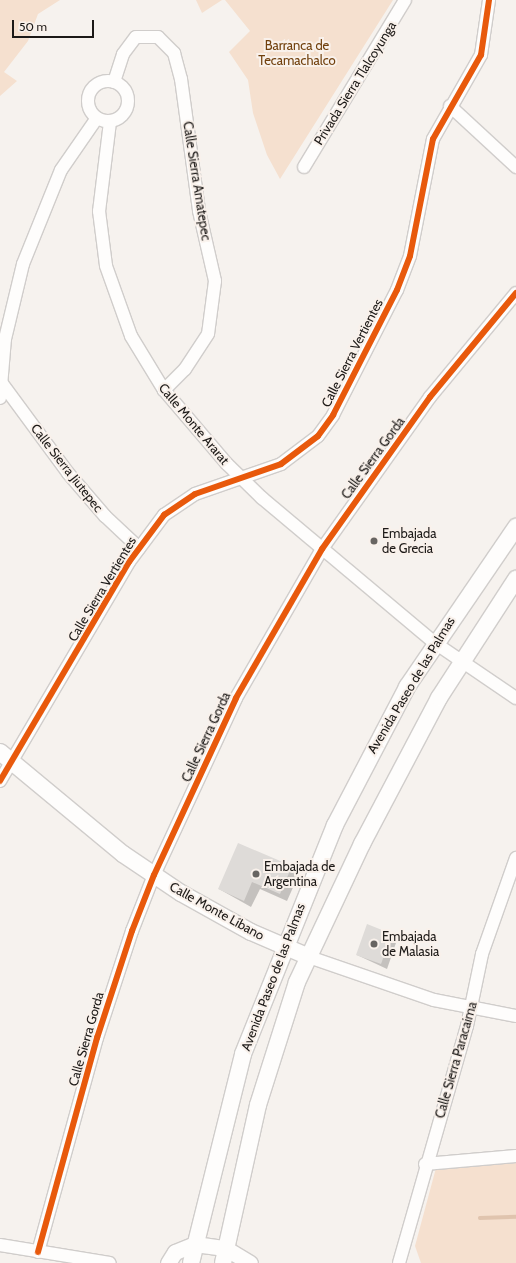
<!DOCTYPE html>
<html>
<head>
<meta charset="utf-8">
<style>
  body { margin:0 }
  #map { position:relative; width:516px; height:1263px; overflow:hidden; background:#f6f2ee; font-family:Cabin,sans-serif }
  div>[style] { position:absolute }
  .green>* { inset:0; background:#f5e0cf }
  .shadow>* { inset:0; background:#0003 }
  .stream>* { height:3.5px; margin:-1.75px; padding:0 1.75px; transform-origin:1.75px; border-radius:1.75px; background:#e0c4ae }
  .building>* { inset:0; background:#dedbd8 }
  .roads { filter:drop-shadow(1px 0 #d0cdcb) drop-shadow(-1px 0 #d0cdcb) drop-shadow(0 1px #d0cdcb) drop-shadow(0 -1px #d0cdcb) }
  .minor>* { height:12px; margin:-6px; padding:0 6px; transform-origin:6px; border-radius:6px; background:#fefdfc }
  .minor>.ring { margin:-6px; padding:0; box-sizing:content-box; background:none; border:12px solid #fefdfc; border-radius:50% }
  .tertiary>* { height:15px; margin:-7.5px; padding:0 7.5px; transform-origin:7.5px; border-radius:7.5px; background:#fefdfc }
  .secondary>* { height:16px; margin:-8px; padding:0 8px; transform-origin:8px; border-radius:8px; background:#fefdfc }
  .cycleway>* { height:6px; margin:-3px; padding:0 3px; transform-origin:3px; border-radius:3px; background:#e8590c }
  .dots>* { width:11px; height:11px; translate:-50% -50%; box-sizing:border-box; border:2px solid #f9f1eb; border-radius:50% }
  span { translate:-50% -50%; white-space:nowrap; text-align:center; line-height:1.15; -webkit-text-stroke:4px #f9f1eb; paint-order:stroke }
  .park-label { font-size:13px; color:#71400d }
  .street-label { font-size:13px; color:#1c1917 }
  .poi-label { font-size:13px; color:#1c1917 }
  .left { translate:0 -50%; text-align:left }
  .scale { position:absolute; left:12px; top:20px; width:82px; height:18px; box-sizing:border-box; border:2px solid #1c1917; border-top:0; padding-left:5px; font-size:12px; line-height:14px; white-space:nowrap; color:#1c1917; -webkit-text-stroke:3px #f9f1eb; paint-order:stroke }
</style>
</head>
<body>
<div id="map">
  <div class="green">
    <i style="clip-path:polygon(0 0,60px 0,38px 14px,28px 41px,4px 72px,17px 81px,0 96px)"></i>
    <i style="clip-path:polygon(196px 0,222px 0,202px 13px)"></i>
    <i style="clip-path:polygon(225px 0,393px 0,280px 179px,267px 155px,253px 113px,248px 80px,229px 52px,250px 31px)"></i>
    <i style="clip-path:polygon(516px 1163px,516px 1263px,421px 1263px,415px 1246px,436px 1168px)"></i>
  </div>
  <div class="shadow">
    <i style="clip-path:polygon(291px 867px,299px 874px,287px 901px,260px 889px,251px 907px,219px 889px)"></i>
    <i style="clip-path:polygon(367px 926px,397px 940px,387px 969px,357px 955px)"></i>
  </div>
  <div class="stream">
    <i style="left:480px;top:1218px;width:36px;rotate:-2deg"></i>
  </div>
  <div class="building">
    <i style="clip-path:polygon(238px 843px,292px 866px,280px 894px,252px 882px,244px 901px,218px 889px)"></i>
    <i style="clip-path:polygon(367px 924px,392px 934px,381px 964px,356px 955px)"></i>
  </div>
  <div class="roads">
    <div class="minor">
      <i class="ring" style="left:88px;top:81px;width:28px;height:28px"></i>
      <i style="left:114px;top:82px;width:29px;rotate:-72deg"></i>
      <i style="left:123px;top:54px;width:21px;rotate:-53deg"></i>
      <i style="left:136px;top:37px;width:22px"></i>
      <i style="left:158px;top:37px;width:23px;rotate:45deg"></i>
      <i style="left:174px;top:53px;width:27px;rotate:75deg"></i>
      <i style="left:181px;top:79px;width:133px;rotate:82.2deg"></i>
      <i style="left:199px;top:211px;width:72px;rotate:77.1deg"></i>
      <i style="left:215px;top:281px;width:53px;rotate:97.5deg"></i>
      <i style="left:208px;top:334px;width:42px;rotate:123.3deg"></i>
      <i style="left:185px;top:369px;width:30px;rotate:135deg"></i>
      <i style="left:450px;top:106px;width:90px;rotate:42.7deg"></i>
      <i style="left:110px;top:122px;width:90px;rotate:97deg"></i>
      <i style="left:99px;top:211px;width:55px;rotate:82.7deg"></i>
      <i style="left:106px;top:266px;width:74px;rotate:70.3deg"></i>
      <i style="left:131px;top:336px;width:63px;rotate:58.6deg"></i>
      <i style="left:164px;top:390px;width:97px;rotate:49.6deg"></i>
      <i style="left:227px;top:464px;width:49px;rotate:44.2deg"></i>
      <i style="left:262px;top:498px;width:226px;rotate:40deg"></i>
      <i style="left:435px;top:643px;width:98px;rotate:34.2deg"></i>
      <i style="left:304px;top:167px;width:195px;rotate:-58.8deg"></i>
      <i style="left:1px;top:382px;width:113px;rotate:53.6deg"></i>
      <i style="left:68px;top:473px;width:57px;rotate:49.3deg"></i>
      <i style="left:105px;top:516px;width:47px;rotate:43.3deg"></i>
      <i style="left:0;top:398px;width:59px;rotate:-85.2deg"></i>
      <i style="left:5px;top:339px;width:77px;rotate:-76.5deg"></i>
      <i style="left:23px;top:264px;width:101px;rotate:-68deg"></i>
      <i style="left:61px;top:170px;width:63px;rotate:-55.3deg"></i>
      <i style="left:0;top:781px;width:254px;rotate:-59.5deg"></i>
      <i style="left:129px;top:562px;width:59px;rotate:-53.3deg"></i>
      <i style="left:164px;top:515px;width:37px;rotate:-34deg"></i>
      <i style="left:195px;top:494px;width:91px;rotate:-19.2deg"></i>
      <i style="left:281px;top:464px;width:46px;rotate:-37.1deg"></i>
      <i style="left:318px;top:436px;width:26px;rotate:-54deg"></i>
      <i style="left:333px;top:415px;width:140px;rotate:-62.9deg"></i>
      <i style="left:397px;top:290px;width:36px;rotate:-69deg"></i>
      <i style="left:410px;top:256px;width:119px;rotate:-78.9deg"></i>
      <i style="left:433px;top:139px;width:97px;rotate:-60.3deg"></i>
      <i style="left:481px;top:55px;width:56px;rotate:-81.7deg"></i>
      <i style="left:309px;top:957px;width:132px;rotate:19deg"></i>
      <i style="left:434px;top:1000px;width:84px;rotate:11deg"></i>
      <i style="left:425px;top:1164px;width:91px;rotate:-5deg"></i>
      <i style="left:0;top:1245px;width:111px;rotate:9.3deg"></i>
      <i style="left:38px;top:1252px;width:222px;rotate:-74.6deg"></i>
      <i style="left:97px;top:1038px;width:113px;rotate:-71.9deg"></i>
      <i style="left:132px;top:931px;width:60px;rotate:-68.6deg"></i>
      <i style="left:154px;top:875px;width:195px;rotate:-65.1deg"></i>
      <i style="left:236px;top:698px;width:172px;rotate:-60deg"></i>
      <i style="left:322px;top:549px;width:186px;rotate:-54.6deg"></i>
      <i style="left:430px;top:397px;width:135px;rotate:-50.4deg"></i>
      <i style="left:399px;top:1263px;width:247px;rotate:-74deg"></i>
      <i style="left:467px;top:1026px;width:74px;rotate:-78.2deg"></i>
      <i style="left:482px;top:954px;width:102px;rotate:-70.5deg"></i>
    </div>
    <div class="tertiary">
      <i style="left:168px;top:1263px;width:13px;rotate:-58deg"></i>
      <i style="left:175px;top:1252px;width:22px;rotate:-22deg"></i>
      <i style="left:195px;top:1244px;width:30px;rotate:8deg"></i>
      <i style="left:225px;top:1248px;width:29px;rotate:31deg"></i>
    </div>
    <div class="secondary">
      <i style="left:0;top:752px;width:160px;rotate:39.7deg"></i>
      <i style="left:123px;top:854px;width:70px;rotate:33.9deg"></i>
      <i style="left:181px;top:893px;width:80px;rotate:29.1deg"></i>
      <i style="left:251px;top:932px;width:63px;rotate:23.3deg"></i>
      <i style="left:191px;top:1263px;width:215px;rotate:-76deg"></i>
      <i style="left:243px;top:1054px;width:247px;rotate:-68.1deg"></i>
      <i style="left:335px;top:825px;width:156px;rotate:-62.4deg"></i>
      <i style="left:407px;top:687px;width:194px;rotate:-55.7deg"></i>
      <i style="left:223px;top:1263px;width:162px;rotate:-77.5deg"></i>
      <i style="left:258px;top:1105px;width:129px;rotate:-72.4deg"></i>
      <i style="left:297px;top:982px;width:153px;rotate:-64.8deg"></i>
      <i style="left:362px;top:844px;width:165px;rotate:-62.2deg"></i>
      <i style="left:439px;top:698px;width:142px;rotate:-57.1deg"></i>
    </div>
  </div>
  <div class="cycleway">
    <i style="left:0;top:781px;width:254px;rotate:-59.5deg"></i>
    <i style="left:129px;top:562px;width:59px;rotate:-53.3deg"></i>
    <i style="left:164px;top:515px;width:37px;rotate:-34deg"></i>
    <i style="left:195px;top:494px;width:91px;rotate:-19.2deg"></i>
    <i style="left:281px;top:464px;width:46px;rotate:-37.1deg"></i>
    <i style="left:318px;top:436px;width:26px;rotate:-54deg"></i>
    <i style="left:333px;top:415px;width:140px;rotate:-62.9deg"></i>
    <i style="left:397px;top:290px;width:36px;rotate:-69deg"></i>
    <i style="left:410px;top:256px;width:119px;rotate:-78.9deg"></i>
    <i style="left:433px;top:139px;width:97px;rotate:-60.3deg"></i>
    <i style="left:481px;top:55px;width:56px;rotate:-81.7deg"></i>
    <i style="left:38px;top:1252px;width:222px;rotate:-74.6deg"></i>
    <i style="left:97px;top:1038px;width:113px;rotate:-71.9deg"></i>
    <i style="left:132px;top:931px;width:60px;rotate:-68.6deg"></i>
    <i style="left:154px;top:875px;width:195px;rotate:-65.1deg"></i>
    <i style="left:236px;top:698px;width:172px;rotate:-60deg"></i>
    <i style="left:322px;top:549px;width:186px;rotate:-54.6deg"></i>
    <i style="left:430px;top:397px;width:135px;rotate:-50.4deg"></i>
  </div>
  <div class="dots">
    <i style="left:374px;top:541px;background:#686562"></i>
    <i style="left:256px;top:874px;background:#686562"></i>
    <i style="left:374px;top:944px;background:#686562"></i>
  </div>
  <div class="park-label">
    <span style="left:297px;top:53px">Barranca de<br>Tecamachalco</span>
  </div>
  <div class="street-label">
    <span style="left:355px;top:83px;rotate:-58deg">Privada Sierra Tlalcoyunga</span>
    <span style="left:197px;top:181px;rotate:81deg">Calle Sierra Amatepec</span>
    <span style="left:352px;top:353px;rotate:-63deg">Calle Sierra Vertientes</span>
    <span style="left:194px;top:424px;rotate:50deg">Calle Monte Ararat</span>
    <span style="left:373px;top:458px;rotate:-54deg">Calle Sierra Gorda</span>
    <span style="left:67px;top:468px;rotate:52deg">Calle Sierra Jiutepec</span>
    <span style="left:102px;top:589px;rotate:-59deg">Calle Sierra Vertientes</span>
    <span style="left:411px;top:685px;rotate:-59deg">Avenida Paseo de las Palmas</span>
    <span style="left:206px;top:737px;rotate:-65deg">Calle Sierra Gorda</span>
    <span style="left:217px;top:911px;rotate:29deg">Calle Monte Líbano</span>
    <span style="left:273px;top:977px;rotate:-69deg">Avenida Paseo de las Palmas</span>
    <span style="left:86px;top:1039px;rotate:-74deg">Calle Sierra Gorda</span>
    <span style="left:456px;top:1060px;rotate:-74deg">Calle Sierra Paracaima</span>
  </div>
  <div class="poi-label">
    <span class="left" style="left:382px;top:541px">Embajada<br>de Grecia</span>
    <span class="left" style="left:264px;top:874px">Embajada de<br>Argentina</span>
    <span class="left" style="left:382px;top:944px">Embajada<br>de Malasia</span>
  </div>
  <div class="scale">50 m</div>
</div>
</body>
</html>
